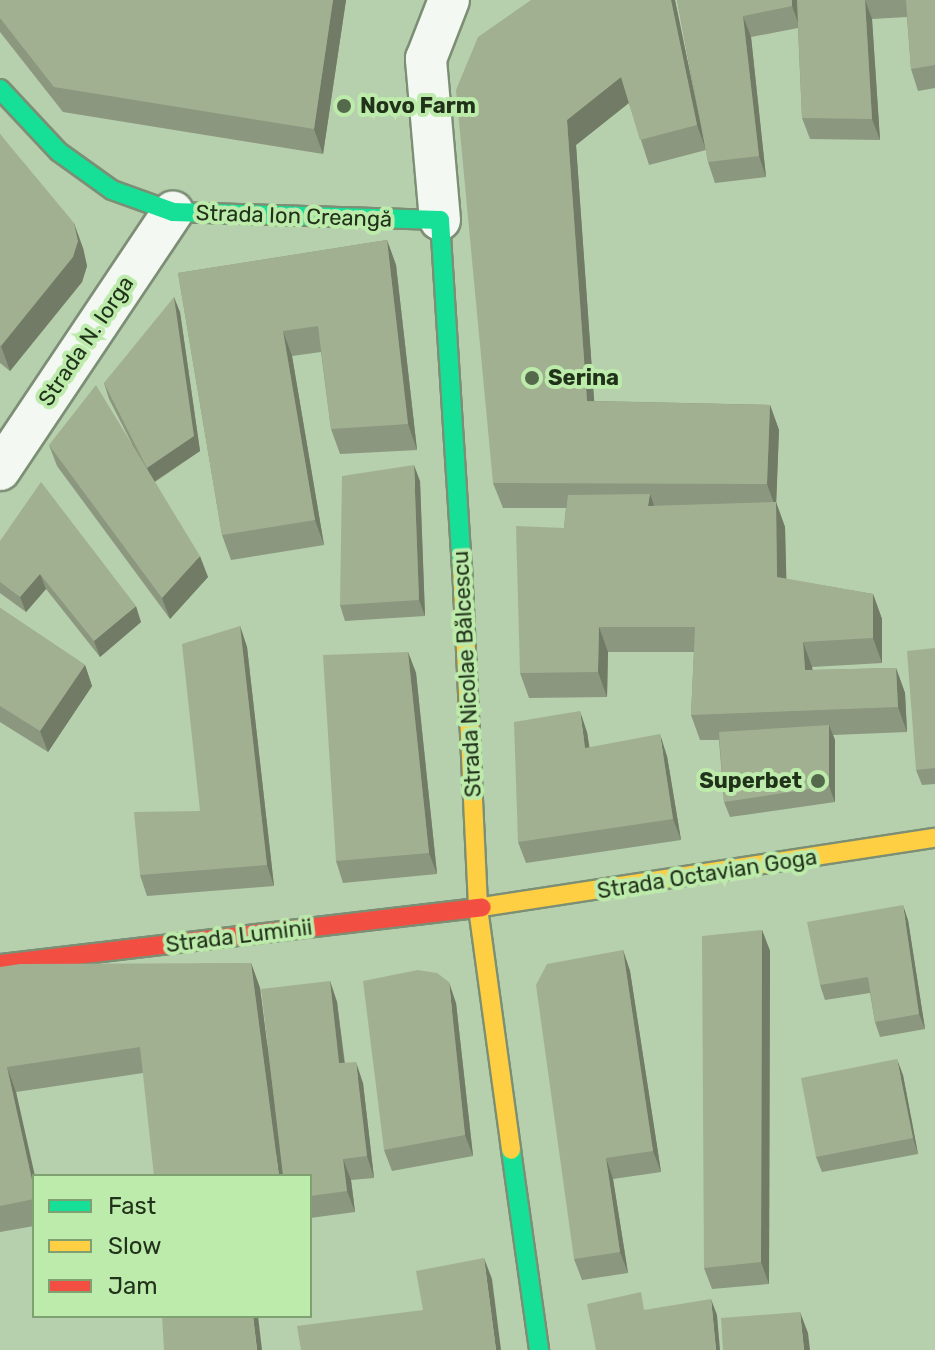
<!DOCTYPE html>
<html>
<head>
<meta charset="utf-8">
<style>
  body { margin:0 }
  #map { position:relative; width:935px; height:1350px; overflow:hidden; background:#b6cfad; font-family:Rubik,sans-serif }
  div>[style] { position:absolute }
  .roads { filter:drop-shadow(2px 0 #7c8f75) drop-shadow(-2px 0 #7c8f75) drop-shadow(0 2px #7c8f75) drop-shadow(0 -2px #7c8f75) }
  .street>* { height:40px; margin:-20px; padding:0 20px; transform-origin:20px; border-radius:20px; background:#f4f8f3 }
  .fast>* { height:18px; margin:-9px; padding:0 9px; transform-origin:9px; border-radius:9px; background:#16e098 }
  .slow>* { height:18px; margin:-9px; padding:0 9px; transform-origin:9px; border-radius:9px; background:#ffcf43 }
  .jam>* { height:18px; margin:-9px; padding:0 9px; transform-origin:9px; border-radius:9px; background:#f24e42 }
  .wall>* { inset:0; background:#8b977e }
  .shaded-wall>* { inset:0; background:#717b66 }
  .building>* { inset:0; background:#a2b092 }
  .dots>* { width:22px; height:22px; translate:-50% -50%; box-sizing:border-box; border:4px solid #bdebab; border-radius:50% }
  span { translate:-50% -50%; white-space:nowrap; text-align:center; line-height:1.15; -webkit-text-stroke:8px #bdebab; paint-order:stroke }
  .poi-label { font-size:22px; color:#21321a; font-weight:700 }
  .left { translate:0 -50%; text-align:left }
  .right { translate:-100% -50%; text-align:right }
  .street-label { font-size:22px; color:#21321a }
  .legend { position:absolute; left:32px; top:1174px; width:280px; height:144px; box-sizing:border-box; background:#bdebab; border:2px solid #7fa171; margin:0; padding:10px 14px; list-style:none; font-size:24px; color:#21321a }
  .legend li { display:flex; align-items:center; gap:16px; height:40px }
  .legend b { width:40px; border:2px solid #7fa171 }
</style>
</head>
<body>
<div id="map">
  <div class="roads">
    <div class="street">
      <i style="left:440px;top:220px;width:162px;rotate:-95deg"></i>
      <i style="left:426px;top:59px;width:63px;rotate:-68.7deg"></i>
      <i style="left:0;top:470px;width:311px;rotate:-56.2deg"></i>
    </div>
    <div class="fast">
      <i style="left:0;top:89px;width:86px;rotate:46.9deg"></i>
      <i style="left:59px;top:152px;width:65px;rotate:35.6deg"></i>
      <i style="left:112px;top:190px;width:65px;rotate:19.8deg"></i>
      <i style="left:173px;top:212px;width:267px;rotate:1.7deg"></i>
      <i style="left:440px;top:220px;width:347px;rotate:86.4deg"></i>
      <i style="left:511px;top:1150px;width:202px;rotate:82deg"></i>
    </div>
    <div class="slow">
      <i style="left:462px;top:566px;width:342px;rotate:87.3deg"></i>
      <i style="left:478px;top:908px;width:244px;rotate:82.2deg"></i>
      <i style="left:482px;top:907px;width:458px;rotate:-8.7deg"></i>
    </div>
    <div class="jam">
      <i style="left:0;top:964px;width:485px;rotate:-6.7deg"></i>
    </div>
  </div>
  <div class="wall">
    <i style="clip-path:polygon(0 0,346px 0,323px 154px,63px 112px,0 32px)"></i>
    <i style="clip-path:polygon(531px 0,675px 0,700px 123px,677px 0,935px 0,935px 88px,918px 91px,911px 69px,907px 17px,872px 19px,880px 140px,810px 139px,802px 118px,798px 28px,751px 37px,766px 177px,715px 183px,708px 162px,706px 150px,649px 165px,629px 103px,576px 145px,594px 401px,770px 405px,779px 430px,776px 502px,785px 527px,786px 579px,873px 594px,882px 619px,882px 663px,812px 667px,813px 670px,896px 668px,905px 693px,907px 732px,833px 735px,835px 740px,835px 802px,730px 817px,724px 802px,719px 740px,700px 740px,691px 715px,694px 652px,608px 652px,607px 697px,529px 698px,520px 673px,564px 528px,566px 508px,503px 508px,493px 483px)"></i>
    <i style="clip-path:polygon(0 134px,83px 248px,87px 266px,82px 282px,10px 371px,0 363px)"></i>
    <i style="clip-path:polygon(387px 240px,396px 265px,417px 450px,340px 454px,331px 429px,321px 352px,292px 356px,324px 545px,231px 560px,222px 535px,178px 273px)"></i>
    <i style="clip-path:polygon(180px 312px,200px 451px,155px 482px,208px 577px,170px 619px,57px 466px,49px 445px,132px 444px,109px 399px,104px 383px)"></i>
    <i style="clip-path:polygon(420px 481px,425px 616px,345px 621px,340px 605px)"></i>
    <i style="clip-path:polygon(0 541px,141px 622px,100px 657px,46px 589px,26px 612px,0 593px)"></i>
    <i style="clip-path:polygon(0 608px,85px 665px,92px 686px,48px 752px,0 722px)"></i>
    <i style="clip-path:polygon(240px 626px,247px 647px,274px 886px,147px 896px,140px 875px,200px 811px)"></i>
    <i style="clip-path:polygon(935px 648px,935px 784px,922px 785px,916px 770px)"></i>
    <i style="clip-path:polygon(408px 652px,416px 673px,437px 874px,343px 883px,336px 861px)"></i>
    <i style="clip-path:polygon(587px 732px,589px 747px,667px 756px,681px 840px,526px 863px,518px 842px)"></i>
    <i style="clip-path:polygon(908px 920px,925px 1029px,880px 1037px,875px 1022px,870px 993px,825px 1000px,820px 985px)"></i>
    <i style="clip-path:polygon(762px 930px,770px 951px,769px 1284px,712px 1289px,704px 1268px)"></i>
    <i style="clip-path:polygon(623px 950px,630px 971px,661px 1172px,613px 1179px,628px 1273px,582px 1280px,574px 1259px)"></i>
    <i style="clip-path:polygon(251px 963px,260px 988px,267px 1045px,330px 981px,337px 1002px,345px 1063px,363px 1083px,374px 1178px,351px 1180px,355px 1212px,310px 1218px,310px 1176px,143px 1073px,16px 1092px,34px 1176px,34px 1226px,0 1232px,0 967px)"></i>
    <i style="clip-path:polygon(456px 1003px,473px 1156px,392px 1171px,384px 1150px)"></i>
    <i style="clip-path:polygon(903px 1075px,918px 1154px,822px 1172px,816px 1157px)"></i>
  </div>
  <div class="shaded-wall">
    <i style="clip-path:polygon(333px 0,346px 0,323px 154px,314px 129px)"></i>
    <i style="clip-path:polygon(671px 0,675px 0,706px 150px,697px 125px)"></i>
    <i style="clip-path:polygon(792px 0,798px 0,800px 28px,792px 6px)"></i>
    <i style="clip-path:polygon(865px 0,872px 19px,880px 140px,872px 119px)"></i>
    <i style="clip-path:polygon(743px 16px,751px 37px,766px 177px,759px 156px)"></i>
    <i style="clip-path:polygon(621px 77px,630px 102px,576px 145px,596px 426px,587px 401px,567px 120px)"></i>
    <i style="clip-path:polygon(74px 223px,83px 248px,87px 266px,82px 282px,10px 371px,1px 346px)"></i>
    <i style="clip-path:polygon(387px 240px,396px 265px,417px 450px,408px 424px)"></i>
    <i style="clip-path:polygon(174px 297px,180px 312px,200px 451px,152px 483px,147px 468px)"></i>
    <i style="clip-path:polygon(283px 331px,292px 356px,324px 545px,315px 520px)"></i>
    <i style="clip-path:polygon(770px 405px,779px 430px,776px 509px,767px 484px)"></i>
    <i style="clip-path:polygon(414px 465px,420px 481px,425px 616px,419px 600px)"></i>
    <i style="clip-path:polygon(650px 494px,659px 519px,648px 506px)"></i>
    <i style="clip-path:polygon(776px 502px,785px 527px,787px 602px,777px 577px)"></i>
    <i style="clip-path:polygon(200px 556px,208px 577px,170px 619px,162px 598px)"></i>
    <i style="clip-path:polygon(40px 574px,46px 589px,26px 612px,20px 597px)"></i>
    <i style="clip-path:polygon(873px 594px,882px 619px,882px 663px,873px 638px)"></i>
    <i style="clip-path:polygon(136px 606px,141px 622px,100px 657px,94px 641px)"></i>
    <i style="clip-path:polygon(240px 626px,247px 647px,274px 886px,267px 865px)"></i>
    <i style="clip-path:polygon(599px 627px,608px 652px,607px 697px,598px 672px)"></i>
    <i style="clip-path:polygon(803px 642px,812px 667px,814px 695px,805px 670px)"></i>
    <i style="clip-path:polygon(408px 652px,416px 673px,437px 874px,429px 853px)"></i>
    <i style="clip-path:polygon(85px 665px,92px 686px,48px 752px,40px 731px)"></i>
    <i style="clip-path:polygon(896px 668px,905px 693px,907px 732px,898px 707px)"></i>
    <i style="clip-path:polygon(580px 711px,587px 732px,593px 769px,585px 748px)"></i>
    <i style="clip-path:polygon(829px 725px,835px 740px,835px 802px,829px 786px)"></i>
    <i style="clip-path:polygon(660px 734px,667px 756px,681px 840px,673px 819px)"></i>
    <i style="clip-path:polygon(903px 905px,908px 920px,925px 1029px,919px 1014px)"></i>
    <i style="clip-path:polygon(762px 930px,770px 951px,769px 1284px,761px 1262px)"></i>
    <i style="clip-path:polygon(623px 950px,630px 971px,661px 1172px,653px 1151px)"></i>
    <i style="clip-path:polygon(251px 963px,260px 988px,284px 1176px,279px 1176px)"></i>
    <i style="clip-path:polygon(330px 981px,337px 1002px,347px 1085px,339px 1063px)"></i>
    <i style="clip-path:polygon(449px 982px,456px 1003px,473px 1156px,465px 1135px)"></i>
    <i style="clip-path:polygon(897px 1059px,903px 1075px,918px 1154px,913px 1138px)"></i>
    <i style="clip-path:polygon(356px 1062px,363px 1083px,374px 1178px,367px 1156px)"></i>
    <i style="clip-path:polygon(7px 1067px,16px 1092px,35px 1176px,34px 1189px)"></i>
    <i style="clip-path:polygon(606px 1158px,613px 1179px,628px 1273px,620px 1252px)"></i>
    <i style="clip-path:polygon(343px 1159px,351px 1180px,355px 1212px,347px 1191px)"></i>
    <i style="clip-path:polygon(484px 1258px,492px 1279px,501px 1350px,496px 1350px)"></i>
    <i style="clip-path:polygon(711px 1299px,717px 1315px,720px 1350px,716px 1350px)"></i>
    <i style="clip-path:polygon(800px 1312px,808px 1333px,810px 1350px,804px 1350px)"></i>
    <i style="clip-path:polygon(253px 1316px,258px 1316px,262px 1350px,257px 1350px)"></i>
  </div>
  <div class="building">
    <i style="clip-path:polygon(0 0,333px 0,314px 129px,54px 87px,0 18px)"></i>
    <i style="clip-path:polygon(531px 0,671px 0,697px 125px,640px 140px,621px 77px,567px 120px,587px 401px,770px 405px,767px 484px,493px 483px,456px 90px,478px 37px)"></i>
    <i style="clip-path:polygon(677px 0,792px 0,792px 6px,743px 16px,759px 156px,708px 162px)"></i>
    <i style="clip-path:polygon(797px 0,865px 0,872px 119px,802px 118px)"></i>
    <i style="clip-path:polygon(906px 0,935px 0,935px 65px,911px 69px)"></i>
    <i style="clip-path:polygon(0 134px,74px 223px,78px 241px,73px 257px,1px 346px,0 345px)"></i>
    <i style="clip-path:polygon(387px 240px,408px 424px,331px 429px,318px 326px,283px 331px,315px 520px,222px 535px,178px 273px)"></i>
    <i style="clip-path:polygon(174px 297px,194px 436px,147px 468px,104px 383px)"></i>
    <i style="clip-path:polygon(96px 385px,200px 556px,162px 598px,49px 445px)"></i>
    <i style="clip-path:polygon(414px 465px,419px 600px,340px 605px,342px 476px)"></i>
    <i style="clip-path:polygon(41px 482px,136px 606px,94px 641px,40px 574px,20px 597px,0 582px,0 541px)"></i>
    <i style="clip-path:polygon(650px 494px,648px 506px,776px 502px,777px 577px,873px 594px,873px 638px,803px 642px,805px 670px,896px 668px,898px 707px,691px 715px,695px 627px,599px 627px,598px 672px,520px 673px,516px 526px,564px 528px,568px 495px)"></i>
    <i style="clip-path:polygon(0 608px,85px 665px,40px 731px,0 706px)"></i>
    <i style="clip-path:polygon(240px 626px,267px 865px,140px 875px,134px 812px,200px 811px,182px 644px)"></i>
    <i style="clip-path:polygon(935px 648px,935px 768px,916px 770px,907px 651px)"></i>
    <i style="clip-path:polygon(408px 652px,429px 853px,336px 861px,323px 655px)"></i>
    <i style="clip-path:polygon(580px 711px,585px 748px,660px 734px,673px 819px,518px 842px,514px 722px)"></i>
    <i style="clip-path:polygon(829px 725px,829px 786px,724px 802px,719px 732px)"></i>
    <i style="clip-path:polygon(903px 905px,919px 1014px,875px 1022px,868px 977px,820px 985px,807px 922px)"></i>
    <i style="clip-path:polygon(762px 930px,761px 1262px,704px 1268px,702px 936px)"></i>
    <i style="clip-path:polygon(623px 950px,653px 1151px,606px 1158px,620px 1252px,574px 1259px,536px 985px,547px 964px)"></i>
    <i style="clip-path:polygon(251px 963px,279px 1176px,154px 1176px,140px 1047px,7px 1067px,34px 1189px,34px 1199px,0 1206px,0 967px,20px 964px)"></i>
    <i style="clip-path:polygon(418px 970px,437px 973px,449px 982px,465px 1135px,384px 1150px,363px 981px)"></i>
    <i style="clip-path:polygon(330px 981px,339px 1063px,356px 1062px,367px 1156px,343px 1159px,347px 1191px,310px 1196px,310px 1176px,283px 1176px,261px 989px)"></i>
    <i style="clip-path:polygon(897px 1059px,913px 1138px,816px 1157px,801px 1078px)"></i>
    <i style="clip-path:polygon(484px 1258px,496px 1350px,301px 1350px,297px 1326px,423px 1310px,416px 1271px)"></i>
    <i style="clip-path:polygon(641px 1292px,644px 1310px,711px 1299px,716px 1350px,596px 1350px,587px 1304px)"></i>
    <i style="clip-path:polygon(800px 1312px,804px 1350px,723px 1350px,721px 1318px)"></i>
    <i style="clip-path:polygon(162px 1316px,253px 1316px,257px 1350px,164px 1350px)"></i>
  </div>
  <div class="dots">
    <i style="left:344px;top:106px;background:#55694d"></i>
    <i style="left:532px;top:378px;background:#55694d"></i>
    <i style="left:818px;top:781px;background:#55694d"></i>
  </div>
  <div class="poi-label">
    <span class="left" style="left:360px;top:106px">Novo Farm</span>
    <span class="left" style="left:548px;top:378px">Serina</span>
    <span class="right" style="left:802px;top:781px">Superbet</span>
  </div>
  <div class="street-label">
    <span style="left:294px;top:216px;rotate:2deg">Strada Ion Creangă</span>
    <span style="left:86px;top:341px;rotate:-56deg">Strada N. Iorga</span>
    <span style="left:467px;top:674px;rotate:-93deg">Strada Nicolae Bălcescu</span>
    <span style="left:707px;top:874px;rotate:-9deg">Strada Octavian Goga</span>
    <span style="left:239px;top:936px;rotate:-7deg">Strada Luminii</span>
  </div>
  <ul class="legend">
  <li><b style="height:10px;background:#16e098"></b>Fast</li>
  <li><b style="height:10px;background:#ffcf43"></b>Slow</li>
  <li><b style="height:10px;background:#f24e42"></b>Jam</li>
  </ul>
</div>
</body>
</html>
